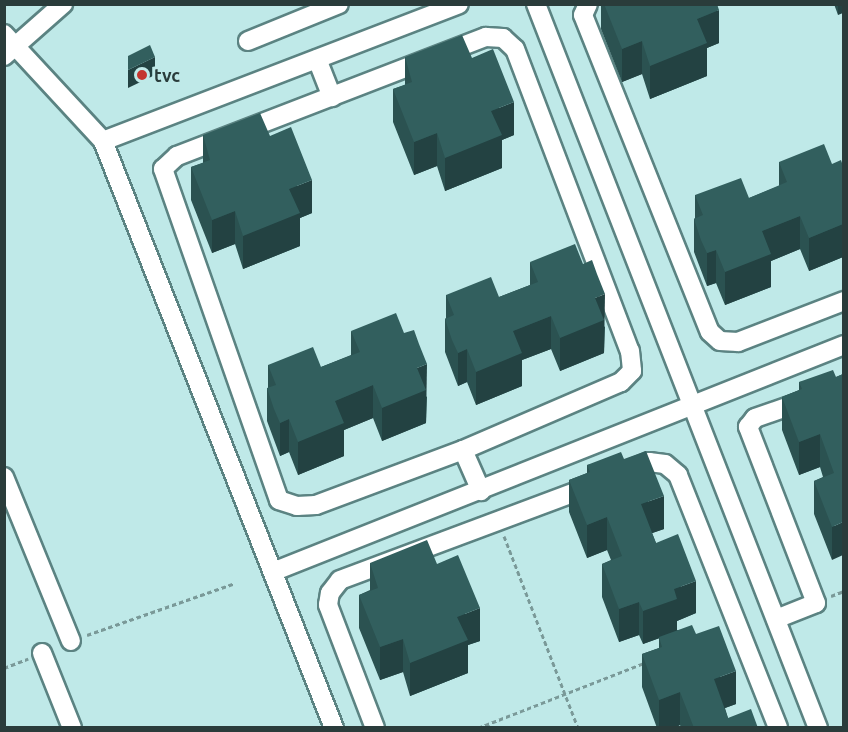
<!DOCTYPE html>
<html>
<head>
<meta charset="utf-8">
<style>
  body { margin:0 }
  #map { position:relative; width:848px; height:732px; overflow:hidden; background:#bfe9e8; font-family:Ubuntu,sans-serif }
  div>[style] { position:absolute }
  .path>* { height:3px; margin-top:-1.5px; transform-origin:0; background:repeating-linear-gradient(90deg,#7a9998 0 4.5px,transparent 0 7.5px) }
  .roads { filter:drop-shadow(2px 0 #5b8382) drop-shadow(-2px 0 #5b8382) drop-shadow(0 2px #5b8382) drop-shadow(0 -2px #5b8382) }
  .minor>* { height:18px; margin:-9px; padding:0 9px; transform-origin:9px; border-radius:9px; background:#fff }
  .wall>* { inset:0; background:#2b5251 }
  .shaded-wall>* { inset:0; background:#234242 }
  .building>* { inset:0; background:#325f5e }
  .dots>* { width:16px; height:16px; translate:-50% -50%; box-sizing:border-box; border:3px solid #bfe9e8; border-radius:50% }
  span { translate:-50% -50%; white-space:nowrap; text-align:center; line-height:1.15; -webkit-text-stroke:6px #bfe9e8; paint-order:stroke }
  .poi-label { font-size:18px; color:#2a3c3b; font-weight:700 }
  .left { translate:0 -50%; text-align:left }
  .frame { position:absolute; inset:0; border:6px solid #2a3c3b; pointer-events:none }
</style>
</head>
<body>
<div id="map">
  <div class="path">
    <i style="left:504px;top:536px;width:206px;rotate:68.9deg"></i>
    <i style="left:831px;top:596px;width:14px;rotate:-21deg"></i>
    <i style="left:87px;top:635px;width:155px;rotate:-19.3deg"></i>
    <i style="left:4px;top:668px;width:26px;rotate:-21deg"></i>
    <i style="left:478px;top:728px;width:178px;rotate:-21.4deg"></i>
  </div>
  <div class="roads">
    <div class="minor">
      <i style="left:536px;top:4px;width:777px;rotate:68.72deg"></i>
      <i style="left:588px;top:4px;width:12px;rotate:114deg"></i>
      <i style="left:583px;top:15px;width:341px;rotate:68.2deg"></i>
      <i style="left:710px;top:332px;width:13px;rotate:42deg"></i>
      <i style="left:720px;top:341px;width:18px;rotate:3deg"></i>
      <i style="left:738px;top:342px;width:114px;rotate:-21.1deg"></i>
      <i style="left:4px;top:34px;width:146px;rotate:47.2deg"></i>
      <i style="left:103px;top:141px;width:631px;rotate:68.52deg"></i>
      <i style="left:486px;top:37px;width:17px;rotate:3deg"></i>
      <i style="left:503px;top:38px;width:16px;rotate:43deg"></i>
      <i style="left:515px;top:49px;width:323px;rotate:69.2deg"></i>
      <i style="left:630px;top:351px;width:20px;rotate:84deg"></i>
      <i style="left:632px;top:371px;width:16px;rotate:135deg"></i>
      <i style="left:621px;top:382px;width:172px;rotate:156.7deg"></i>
      <i style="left:463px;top:450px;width:157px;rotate:159.5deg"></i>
      <i style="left:316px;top:505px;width:19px;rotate:177deg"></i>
      <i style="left:297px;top:506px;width:19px;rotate:-162deg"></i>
      <i style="left:279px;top:500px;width:351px;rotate:-109.3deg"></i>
      <i style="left:163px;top:169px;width:19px;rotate:-43deg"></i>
      <i style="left:177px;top:156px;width:331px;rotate:-21.1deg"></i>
      <i style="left:248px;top:41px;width:98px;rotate:-22.1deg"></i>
      <i style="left:4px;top:56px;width:79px;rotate:-41.4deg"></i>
      <i style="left:317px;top:59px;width:41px;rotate:68.5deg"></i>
      <i style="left:103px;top:141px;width:381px;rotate:-21deg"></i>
      <i style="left:463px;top:450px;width:45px;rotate:66.3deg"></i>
      <i style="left:627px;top:471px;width:24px;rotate:-22deg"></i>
      <i style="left:649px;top:462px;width:16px;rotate:7deg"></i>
      <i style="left:665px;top:464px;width:17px;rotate:40deg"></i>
      <i style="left:678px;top:475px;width:272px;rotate:68.4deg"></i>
      <i style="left:4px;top:477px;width:177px;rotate:67.8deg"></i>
      <i style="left:275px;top:571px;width:612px;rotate:-21.66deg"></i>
      <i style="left:776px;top:619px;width:43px;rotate:-21.8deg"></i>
      <i style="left:816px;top:603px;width:189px;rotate:-111.1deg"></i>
      <i style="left:748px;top:427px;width:11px;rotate:-52deg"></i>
      <i style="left:755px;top:418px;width:94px;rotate:-19.2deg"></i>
      <i style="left:42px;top:653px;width:81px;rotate:68.2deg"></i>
      <i style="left:375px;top:728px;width:132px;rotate:-110.9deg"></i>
      <i style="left:328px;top:605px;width:12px;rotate:-81deg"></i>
      <i style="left:330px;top:593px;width:16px;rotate:-52deg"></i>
      <i style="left:340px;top:580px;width:268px;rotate:-20.5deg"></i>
    </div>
  </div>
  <div class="wall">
    <i style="clip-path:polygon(601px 4px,717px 4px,719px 43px,707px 48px,707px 76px,650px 99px,642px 74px,622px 82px,601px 29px)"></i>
    <i style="clip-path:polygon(834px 4px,843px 4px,838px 15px)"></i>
    <i style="clip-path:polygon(405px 57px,472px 58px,514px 135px,502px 140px,502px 168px,445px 191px,437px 166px,414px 175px,393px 122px,393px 89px,405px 85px)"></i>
    <i style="clip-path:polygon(203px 135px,270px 136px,312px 213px,300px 218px,300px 246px,243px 269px,235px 244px,212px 253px,191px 200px,191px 167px,203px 163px)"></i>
    <i style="clip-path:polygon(779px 162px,832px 164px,843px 166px,843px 257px,809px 271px,800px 249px,771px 261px,771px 287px,725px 305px,716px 283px,707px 286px,694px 252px,694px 219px,695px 218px,695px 195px,749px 198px,779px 186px)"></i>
    <i style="clip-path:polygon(530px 262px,605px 327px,604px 353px,560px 371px,551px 349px,522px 360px,522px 386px,476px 405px,467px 382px,458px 386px,445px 352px,445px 319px,446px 318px,446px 295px,499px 297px,530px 285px)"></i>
    <i style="clip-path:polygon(351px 331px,427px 397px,426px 423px,382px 441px,373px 418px,344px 430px,344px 456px,298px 475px,289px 452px,280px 456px,267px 421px,267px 388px,268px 388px,268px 365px,321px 367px,351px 355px)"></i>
    <i style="clip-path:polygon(843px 374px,832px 560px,814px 514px,814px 481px,823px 477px,820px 467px,799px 475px,782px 430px,782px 397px,799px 390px,799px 382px,836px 377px)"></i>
    <i style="clip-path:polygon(624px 459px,664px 529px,652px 533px,656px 543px,696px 613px,677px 621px,677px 630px,696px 634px,736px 704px,725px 708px,728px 718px,758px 728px,681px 728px,680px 725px,674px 728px,657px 728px,642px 687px,642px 654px,659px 648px,659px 638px,643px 644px,639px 635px,619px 642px,602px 597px,602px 564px,611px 560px,607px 550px,587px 558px,569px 512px,569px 480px,587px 473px,587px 465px)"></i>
    <i style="clip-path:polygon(370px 563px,437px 564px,480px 641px,468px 645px,468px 673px,410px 696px,403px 672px,380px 680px,359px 628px,359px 595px,370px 590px)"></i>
  </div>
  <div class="shaded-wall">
    <i style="clip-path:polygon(838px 4px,843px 4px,843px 13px,838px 15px)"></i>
    <i style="clip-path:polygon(719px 10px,719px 43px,707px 48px,707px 76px,650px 99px,650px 66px,697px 19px)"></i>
    <i style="clip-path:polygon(642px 41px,642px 74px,622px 82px,622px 49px)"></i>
    <i style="clip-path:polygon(155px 57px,155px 75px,128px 88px,128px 70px)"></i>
    <i style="clip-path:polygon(514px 102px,514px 135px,502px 140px,502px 168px,445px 191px,445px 158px,491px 111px)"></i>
    <i style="clip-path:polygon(437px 133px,437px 166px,414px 175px,414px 142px)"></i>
    <i style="clip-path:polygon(312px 180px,312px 213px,300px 218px,300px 246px,243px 269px,243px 236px,289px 189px)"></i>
    <i style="clip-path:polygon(235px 211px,235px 244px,212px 253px,212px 220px)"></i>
    <i style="clip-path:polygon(800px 216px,800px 249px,771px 261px,771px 287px,725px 305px,725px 272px,762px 231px)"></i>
    <i style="clip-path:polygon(843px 224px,843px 257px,809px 271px,809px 238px)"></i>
    <i style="clip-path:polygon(716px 250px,716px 283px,707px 286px,707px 253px)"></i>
    <i style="clip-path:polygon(605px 294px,604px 353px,560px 371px,560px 338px,595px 298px)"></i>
    <i style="clip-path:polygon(551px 316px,551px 349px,522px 360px,522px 386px,476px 405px,476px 372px,513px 331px)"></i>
    <i style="clip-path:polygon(467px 349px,467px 382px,458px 386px,458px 353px)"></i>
    <i style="clip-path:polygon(427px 364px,426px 423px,382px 441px,382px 408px,417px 368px)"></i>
    <i style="clip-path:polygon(373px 385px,373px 418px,344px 430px,344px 456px,298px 475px,298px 442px,335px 401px)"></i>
    <i style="clip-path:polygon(289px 419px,289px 452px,280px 456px,280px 423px)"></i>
    <i style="clip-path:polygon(820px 434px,820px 467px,799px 475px,799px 442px)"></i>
    <i style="clip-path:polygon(664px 496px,664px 529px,641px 537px,641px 504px)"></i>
    <i style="clip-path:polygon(607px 517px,607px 550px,587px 558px,587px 525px)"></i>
    <i style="clip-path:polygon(843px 522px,843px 555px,832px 560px,832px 527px)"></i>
    <i style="clip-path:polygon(696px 581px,696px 613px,677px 621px,677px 632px,643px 644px,643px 611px,674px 589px)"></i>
    <i style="clip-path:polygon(639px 602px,639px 635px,619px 642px,619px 609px)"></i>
    <i style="clip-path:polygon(480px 608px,480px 641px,468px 645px,468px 673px,410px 696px,410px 663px,457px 617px)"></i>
    <i style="clip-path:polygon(403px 639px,403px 672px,380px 680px,380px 647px)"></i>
    <i style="clip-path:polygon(736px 671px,736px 704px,714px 712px,714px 679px)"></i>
    <i style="clip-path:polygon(680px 692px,680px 725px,674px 728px,659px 728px,659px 700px)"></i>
  </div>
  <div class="building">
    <i style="clip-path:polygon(604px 4px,717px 4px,719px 10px,697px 19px,707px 43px,650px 66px,642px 41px,622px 49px)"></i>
    <i style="clip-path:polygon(462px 35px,472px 58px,493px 49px,514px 102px,491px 111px,502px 135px,445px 158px,437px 133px,414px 142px,393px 89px,412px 82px,405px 57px)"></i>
    <i style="clip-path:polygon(150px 45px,155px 57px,128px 70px,128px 56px)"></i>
    <i style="clip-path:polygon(260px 113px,270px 136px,291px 127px,312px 180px,289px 189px,300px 213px,243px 236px,235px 211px,212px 220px,191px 167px,210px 160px,203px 135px)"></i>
    <i style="clip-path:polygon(824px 144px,832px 164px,841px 160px,843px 166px,843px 224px,809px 238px,800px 216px,762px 231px,771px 254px,725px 272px,716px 250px,707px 253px,701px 240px,694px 219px,703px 215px,695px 195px,741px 178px,749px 198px,787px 182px,779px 162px)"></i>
    <i style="clip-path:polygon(575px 244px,583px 264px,592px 260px,597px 274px,605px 294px,595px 298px,604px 320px,560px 338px,551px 316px,513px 331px,522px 353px,476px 372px,467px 349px,458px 353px,452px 340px,445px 319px,454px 315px,446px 295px,491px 277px,499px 297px,538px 282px,530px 262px)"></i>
    <i style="clip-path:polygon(396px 313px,404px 333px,414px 330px,419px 344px,427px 364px,417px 368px,426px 390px,382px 408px,373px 385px,335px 401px,344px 423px,298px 442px,289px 419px,280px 423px,274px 409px,267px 388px,276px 385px,268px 365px,313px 347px,321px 367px,360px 352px,351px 331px)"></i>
    <i style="clip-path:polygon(833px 370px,836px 377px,843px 374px,843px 522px,832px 527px,814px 481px,834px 473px,820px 434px,799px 442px,782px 397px,802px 389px,799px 382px)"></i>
    <i style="clip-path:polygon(646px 451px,664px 496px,641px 504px,656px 543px,678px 534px,696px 581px,674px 589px,677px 599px,643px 611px,639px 602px,619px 609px,602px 564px,622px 556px,607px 517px,587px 525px,569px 480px,590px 472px,587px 465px,621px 452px,624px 459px)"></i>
    <i style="clip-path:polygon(427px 540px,437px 564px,458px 555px,480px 608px,457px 617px,468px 640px,410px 663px,403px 639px,380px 647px,359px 595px,378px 588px,370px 563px)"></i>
    <i style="clip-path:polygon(692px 625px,696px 634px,719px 626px,736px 671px,714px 679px,728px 718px,751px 709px,758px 728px,694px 728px,680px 692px,659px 700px,642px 654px,662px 647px,659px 637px)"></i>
  </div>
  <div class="dots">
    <i style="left:142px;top:75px;background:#c4362f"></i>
  </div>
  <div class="poi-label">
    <span class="left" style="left:154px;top:75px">tvc</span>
  </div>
  <div class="frame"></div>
</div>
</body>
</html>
